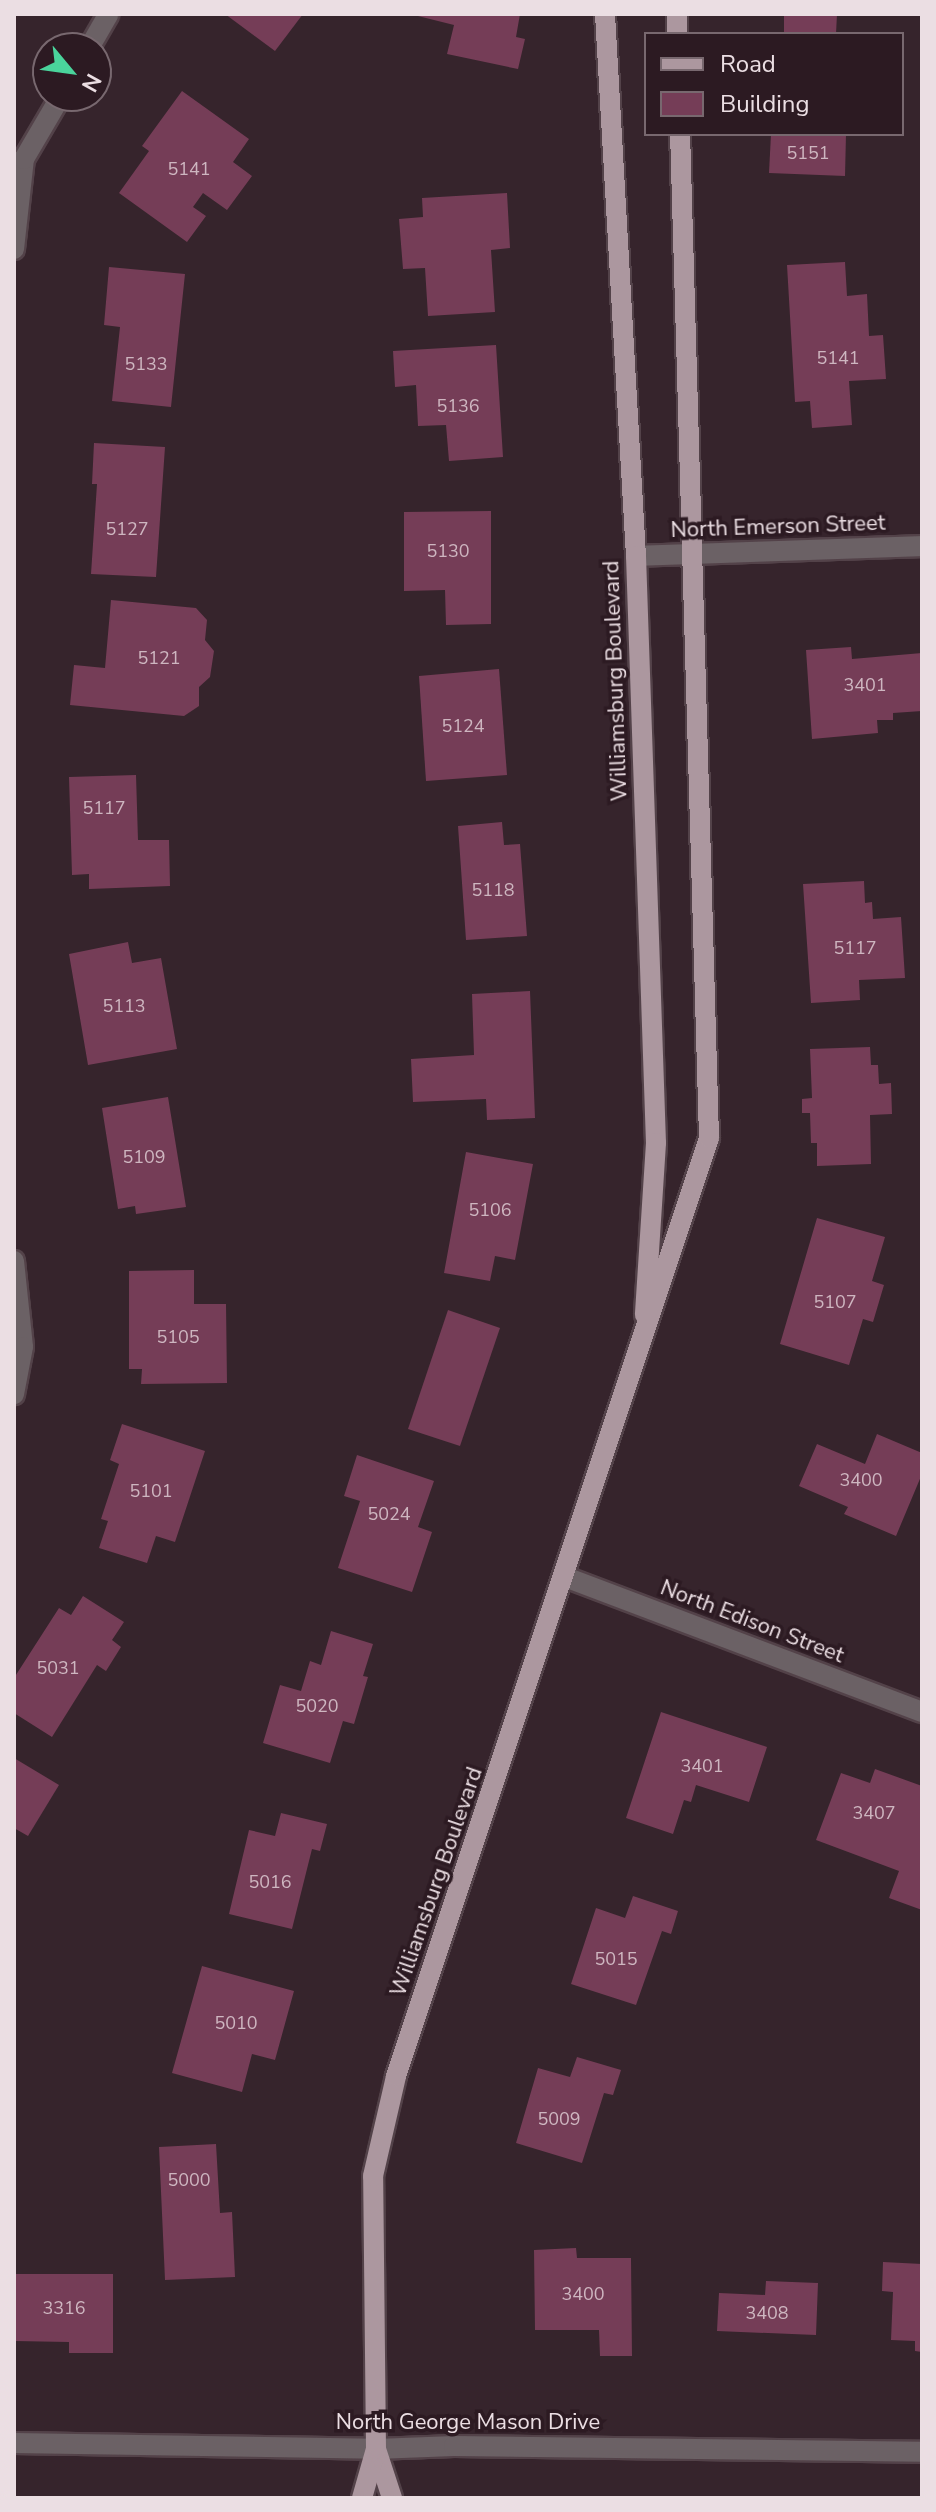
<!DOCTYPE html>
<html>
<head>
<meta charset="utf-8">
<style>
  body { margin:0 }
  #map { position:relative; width:936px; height:2512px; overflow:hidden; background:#36242c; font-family:"Nunito Sans",sans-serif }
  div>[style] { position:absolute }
  .building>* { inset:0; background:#753d57 }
  .roads { filter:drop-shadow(2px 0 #534249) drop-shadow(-2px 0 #534249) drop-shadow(0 2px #534249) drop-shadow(0 -2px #534249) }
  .minor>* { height:20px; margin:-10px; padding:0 10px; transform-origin:10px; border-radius:10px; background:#6b6165 }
  .major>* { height:20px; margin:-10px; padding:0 10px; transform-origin:10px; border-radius:10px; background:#ac979f }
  span { translate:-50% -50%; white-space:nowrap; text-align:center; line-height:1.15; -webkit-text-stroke:7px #2c1a22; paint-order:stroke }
  .number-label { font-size:18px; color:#ceb6c0 }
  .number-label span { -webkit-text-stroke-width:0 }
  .street-label { font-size:22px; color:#ebdee3 }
  .frame { position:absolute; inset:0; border:16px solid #ebdee3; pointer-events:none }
  .legend { position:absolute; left:644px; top:32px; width:260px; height:104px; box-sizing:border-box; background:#2c1a22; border:2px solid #78686f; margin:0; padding:10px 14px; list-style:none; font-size:24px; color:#ebdee3 }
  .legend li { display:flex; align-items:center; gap:16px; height:40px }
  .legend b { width:40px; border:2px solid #78686f }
  .north { position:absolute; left:32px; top:32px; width:80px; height:80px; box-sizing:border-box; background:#2c1a22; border:2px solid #78686f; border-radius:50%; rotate:119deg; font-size:22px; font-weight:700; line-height:32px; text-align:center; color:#ebdee3 }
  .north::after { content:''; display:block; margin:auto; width:28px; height:36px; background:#4ad49c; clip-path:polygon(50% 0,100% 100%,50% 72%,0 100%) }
</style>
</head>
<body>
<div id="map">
  <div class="building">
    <i style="clip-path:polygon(225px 14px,303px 14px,275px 51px)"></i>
    <i style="clip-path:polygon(410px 14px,520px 14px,516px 37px,525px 39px,518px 69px,447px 54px,454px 25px)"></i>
    <i style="clip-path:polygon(784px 14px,837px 14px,836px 34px,784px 34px)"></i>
    <i style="clip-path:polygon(182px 91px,249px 139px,233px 162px,252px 176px,227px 210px,203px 193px,193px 207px,206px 216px,187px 242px,119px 193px,149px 151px,142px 146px)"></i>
    <i style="clip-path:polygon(771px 134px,846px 134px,845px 176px,769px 173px)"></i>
    <i style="clip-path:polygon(507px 193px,510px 248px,491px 250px,495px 312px,428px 316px,425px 268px,403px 269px,399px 219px,423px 217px,422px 198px)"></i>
    <i style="clip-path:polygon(845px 262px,847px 296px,867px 294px,869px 336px,883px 335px,886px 379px,849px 381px,852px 425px,812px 428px,810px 401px,795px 402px,787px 265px)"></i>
    <i style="clip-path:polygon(109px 267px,185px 274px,171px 407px,112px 401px,120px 327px,104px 325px)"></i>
    <i style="clip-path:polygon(496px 345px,503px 457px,449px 461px,446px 425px,418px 426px,416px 385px,395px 387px,393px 351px)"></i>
    <i style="clip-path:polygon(94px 443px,165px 447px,156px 577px,91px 574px,97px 484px,92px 484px)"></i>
    <i style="clip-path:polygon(491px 511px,491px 624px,446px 625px,445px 590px,404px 591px,404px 512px)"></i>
    <i style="clip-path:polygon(111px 600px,196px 608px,207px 620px,205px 640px,214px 651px,210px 677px,199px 687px,199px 706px,184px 716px,70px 705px,74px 665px,105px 668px)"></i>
    <i style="clip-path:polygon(851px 647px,852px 659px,922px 653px,922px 711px,893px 713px,893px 720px,877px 720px,878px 733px,812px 739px,806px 650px)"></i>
    <i style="clip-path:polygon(499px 669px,507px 775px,426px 781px,419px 676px)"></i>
    <i style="clip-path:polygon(136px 775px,138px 840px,169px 840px,170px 886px,89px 889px,89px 874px,72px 875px,69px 777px)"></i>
    <i style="clip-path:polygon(502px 822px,504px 845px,520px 844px,527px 936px,466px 940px,458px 826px)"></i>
    <i style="clip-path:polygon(864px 881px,865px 903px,872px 902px,873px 919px,901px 917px,905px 978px,859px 980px,860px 1000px,811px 1003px,803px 884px)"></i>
    <i style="clip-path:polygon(128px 942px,132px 963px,161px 958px,177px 1049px,88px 1065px,69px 954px)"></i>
    <i style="clip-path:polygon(530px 991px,535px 1118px,487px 1120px,486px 1099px,413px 1102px,411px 1059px,474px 1055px,472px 994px)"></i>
    <i style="clip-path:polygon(870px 1047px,871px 1065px,878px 1065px,879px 1084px,891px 1083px,892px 1114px,870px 1115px,871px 1164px,817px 1166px,817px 1143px,811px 1143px,810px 1113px,802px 1113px,802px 1099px,812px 1098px,810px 1049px)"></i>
    <i style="clip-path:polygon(168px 1097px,186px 1207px,136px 1214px,135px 1206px,118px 1209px,102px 1108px)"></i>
    <i style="clip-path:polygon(466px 1152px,533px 1164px,515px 1260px,495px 1256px,490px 1281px,444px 1273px)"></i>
    <i style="clip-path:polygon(817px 1218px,885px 1237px,872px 1281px,884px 1285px,873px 1322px,863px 1319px,849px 1365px,780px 1344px)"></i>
    <i style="clip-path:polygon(194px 1270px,194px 1304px,226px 1304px,227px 1383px,141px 1384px,142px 1369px,129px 1369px,129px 1271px)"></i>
    <i style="clip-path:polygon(448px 1310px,500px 1328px,460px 1446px,408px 1429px)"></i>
    <i style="clip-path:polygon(122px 1424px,205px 1451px,175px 1542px,156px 1536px,147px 1563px,99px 1548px,108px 1521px,101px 1519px,119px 1464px,110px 1460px)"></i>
    <i style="clip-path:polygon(877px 1434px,922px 1453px,922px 1474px,896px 1536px,844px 1514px,848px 1507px,799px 1486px,817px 1444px,865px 1464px)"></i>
    <i style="clip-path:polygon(357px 1455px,434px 1481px,418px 1527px,432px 1532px,412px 1592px,338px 1568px,360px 1501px,344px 1496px)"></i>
    <i style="clip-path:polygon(83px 1596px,124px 1622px,112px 1640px,121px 1647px,106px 1671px,97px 1665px,52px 1737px,14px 1713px,14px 1678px,59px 1608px,71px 1615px)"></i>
    <i style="clip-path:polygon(331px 1631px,373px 1644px,363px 1676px,368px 1677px,354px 1724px,343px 1721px,330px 1763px,263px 1743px,280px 1685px,301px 1691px,310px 1661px,321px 1665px)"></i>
    <i style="clip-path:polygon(661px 1712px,767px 1747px,749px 1802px,696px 1785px,691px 1802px,684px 1800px,673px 1834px,626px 1818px)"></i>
    <i style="clip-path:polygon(14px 1758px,59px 1785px,28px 1836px,14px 1828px)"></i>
    <i style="clip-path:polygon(875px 1769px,922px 1786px,922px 1910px,889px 1898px,899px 1871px,816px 1840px,841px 1773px,870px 1783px)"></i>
    <i style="clip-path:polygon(281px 1813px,327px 1824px,320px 1851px,312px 1849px,292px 1929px,229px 1914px,249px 1830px,275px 1836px)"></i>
    <i style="clip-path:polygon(633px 1896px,678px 1911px,671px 1934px,662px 1931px,636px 2005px,571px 1984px,596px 1908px,625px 1918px)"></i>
    <i style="clip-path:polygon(202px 1966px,294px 1991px,275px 2060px,252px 2054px,242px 2092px,172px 2073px)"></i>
    <i style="clip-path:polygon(577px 2057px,621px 2070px,613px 2095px,604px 2093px,582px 2163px,516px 2143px,538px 2068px,570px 2077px)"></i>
    <i style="clip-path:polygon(216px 2144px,220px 2213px,232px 2212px,235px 2277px,165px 2280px,159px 2147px)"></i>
    <i style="clip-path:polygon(576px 2248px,577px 2258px,631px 2258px,632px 2356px,600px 2356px,599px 2330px,535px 2330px,534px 2250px)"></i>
    <i style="clip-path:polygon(883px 2262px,922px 2264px,922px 2352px,915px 2351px,915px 2341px,891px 2340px,893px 2292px,882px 2291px)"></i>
    <i style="clip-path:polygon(14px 2274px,113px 2274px,113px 2353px,69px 2353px,69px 2342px,14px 2341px)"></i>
    <i style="clip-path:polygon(766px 2281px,818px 2283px,816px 2335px,717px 2331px,719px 2293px,765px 2295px)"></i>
  </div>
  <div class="roads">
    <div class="minor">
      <i style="left:89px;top:48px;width:39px;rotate:-60deg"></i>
      <i style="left:14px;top:249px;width:91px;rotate:-83.7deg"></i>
      <i style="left:24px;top:159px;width:73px;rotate:-59.6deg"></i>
      <i style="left:636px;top:556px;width:286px;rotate:-2deg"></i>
      <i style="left:14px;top:1261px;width:86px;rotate:84deg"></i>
      <i style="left:23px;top:1347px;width:48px;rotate:100.8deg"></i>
      <i style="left:565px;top:1577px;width:382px;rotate:20.7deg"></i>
      <i style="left:14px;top:2443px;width:362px;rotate:0.9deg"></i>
      <i style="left:376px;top:2449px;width:78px;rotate:-2.2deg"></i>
      <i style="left:454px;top:2446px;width:468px;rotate:0.7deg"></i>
    </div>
    <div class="major">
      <i style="left:605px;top:14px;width:543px;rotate:86.73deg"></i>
      <i style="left:636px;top:556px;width:587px;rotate:88.05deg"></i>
      <i style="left:656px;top:1143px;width:172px;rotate:93.7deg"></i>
      <i style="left:677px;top:14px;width:20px;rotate:90deg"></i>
      <i style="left:376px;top:2449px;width:52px;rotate:71.9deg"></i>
      <i style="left:362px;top:2498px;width:51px;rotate:-74.1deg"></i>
      <i style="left:376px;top:2449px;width:273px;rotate:-90.6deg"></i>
      <i style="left:373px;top:2176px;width:103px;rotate:-77deg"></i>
      <i style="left:396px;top:2076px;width:989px;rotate:-71.55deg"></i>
      <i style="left:709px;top:1138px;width:1004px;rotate:-91.65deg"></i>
    </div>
  </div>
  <div class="number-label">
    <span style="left:808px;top:153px">5151</span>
    <span style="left:189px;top:169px">5141</span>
    <span style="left:838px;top:358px">5141</span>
    <span style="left:146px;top:364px">5133</span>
    <span style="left:458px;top:406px">5136</span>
    <span style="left:127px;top:529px">5127</span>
    <span style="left:448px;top:551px">5130</span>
    <span style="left:159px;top:658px">5121</span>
    <span style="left:865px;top:685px">3401</span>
    <span style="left:463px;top:726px">5124</span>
    <span style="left:104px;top:808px">5117</span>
    <span style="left:493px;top:890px">5118</span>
    <span style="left:855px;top:948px">5117</span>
    <span style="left:124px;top:1006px">5113</span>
    <span style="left:144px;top:1157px">5109</span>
    <span style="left:490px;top:1210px">5106</span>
    <span style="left:835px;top:1302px">5107</span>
    <span style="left:178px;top:1337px">5105</span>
    <span style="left:861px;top:1480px">3400</span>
    <span style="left:151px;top:1491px">5101</span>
    <span style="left:389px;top:1514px">5024</span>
    <span style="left:58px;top:1668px">5031</span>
    <span style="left:317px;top:1706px">5020</span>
    <span style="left:702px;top:1766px">3401</span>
    <span style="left:874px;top:1813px">3407</span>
    <span style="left:270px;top:1882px">5016</span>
    <span style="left:616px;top:1959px">5015</span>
    <span style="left:236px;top:2023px">5010</span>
    <span style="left:559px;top:2119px">5009</span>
    <span style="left:189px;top:2180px">5000</span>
    <span style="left:583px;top:2294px">3400</span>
    <span style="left:64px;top:2308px">3316</span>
    <span style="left:767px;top:2313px">3408</span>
  </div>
  <div class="street-label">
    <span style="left:778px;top:527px;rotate:-2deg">North Emerson Street</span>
    <span style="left:616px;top:681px;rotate:-92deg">Williamsburg Boulevard</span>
    <span style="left:752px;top:1622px;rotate:21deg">North Edison Street</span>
    <span style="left:437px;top:1882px;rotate:-71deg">Williamsburg Boulevard</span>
    <span style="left:468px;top:2423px">North George Mason Drive</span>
  </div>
  <div class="frame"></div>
  <ul class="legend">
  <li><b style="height:10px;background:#ac979f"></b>Road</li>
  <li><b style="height:22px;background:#753d57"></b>Building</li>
  </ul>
  <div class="north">N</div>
</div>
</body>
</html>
